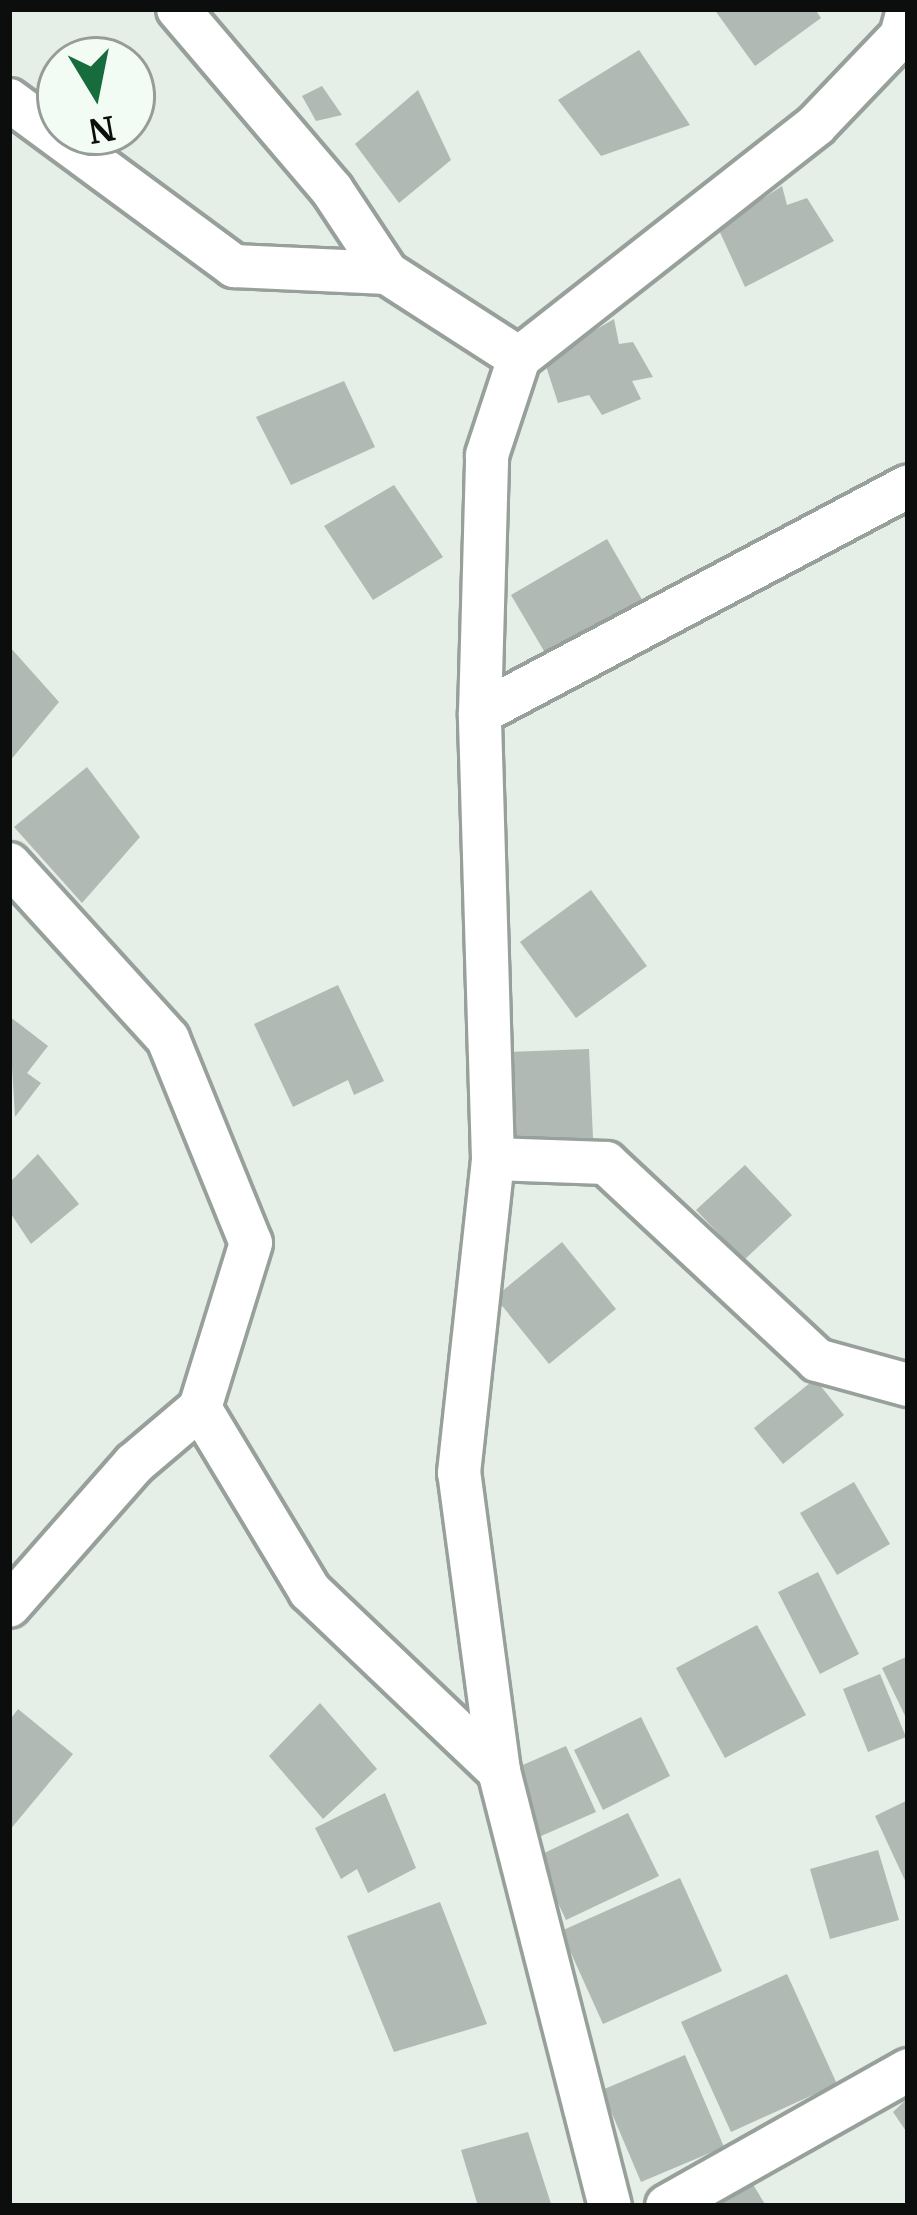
<!DOCTYPE html>
<html>
<head>
<meta charset="utf-8">
<style>
  body { margin:0 }
  #map { position:relative; width:917px; height:2215px; overflow:hidden; background:#e5eee7; font-family:Merriweather,serif }
  div>[style] { position:absolute }
  .building>* { inset:0; background:#b0b9b3 }
  .roads { filter:drop-shadow(3px 0 #97a09a) drop-shadow(-3px 0 #97a09a) drop-shadow(0 3px #97a09a) drop-shadow(0 -3px #97a09a) }
  .minor>* { height:42px; margin:-21px; padding:0 21px; transform-origin:21px; border-radius:21px; background:#fff }
  span { translate:-50% -50%; white-space:nowrap; text-align:center; line-height:1.15; -webkit-text-stroke:9px #f2fcf5; paint-order:stroke }
  .frame { position:absolute; inset:0; border:12px solid #0b0e0c; pointer-events:none }
  .north { position:absolute; left:36px; top:36px; width:120px; height:120px; box-sizing:border-box; background:#f2fcf5; border:3px solid #969d98; border-radius:50%; rotate:170deg; font-size:33px; font-weight:700; line-height:48px; text-align:center; color:#0b0e0c }
  .north::after { content:''; display:block; margin:auto; width:42px; height:54px; background:#176c3e; clip-path:polygon(50% 0,100% 100%,50% 72%,0 100%) }
</style>
</head>
<body>
<div id="map">
  <div class="building">
    <i style="clip-path:polygon(714px 9px,815px 9px,821px 18px,755px 66px)"></i>
    <i style="clip-path:polygon(639px 50px,690px 125px,601px 156px,558px 100px)"></i>
    <i style="clip-path:polygon(322px 86px,342px 115px,316px 121px,302px 96px)"></i>
    <i style="clip-path:polygon(418px 90px,451px 160px,399px 203px,355px 144px)"></i>
    <i style="clip-path:polygon(782px 186px,787px 205px,807px 198px,834px 241px,745px 287px,718px 228px)"></i>
    <i style="clip-path:polygon(614px 319px,619px 344px,633px 342px,653px 377px,632px 381px,641px 399px,602px 415px,589px 395px,558px 403px,544px 360px)"></i>
    <i style="clip-path:polygon(344px 381px,375px 447px,291px 485px,256px 417px)"></i>
    <i style="clip-path:polygon(394px 485px,443px 557px,373px 600px,324px 526px)"></i>
    <i style="clip-path:polygon(607px 539px,644px 603px,544px 651px,511px 595px)"></i>
    <i style="clip-path:polygon(9px 646px,59px 702px,9px 762px)"></i>
    <i style="clip-path:polygon(87px 767px,140px 837px,82px 903px,14px 827px)"></i>
    <i style="clip-path:polygon(591px 890px,647px 966px,576px 1018px,520px 942px)"></i>
    <i style="clip-path:polygon(338px 985px,384px 1081px,354px 1095px,348px 1080px,293px 1107px,254px 1024px)"></i>
    <i style="clip-path:polygon(9px 1016px,48px 1046px,27px 1073px,41px 1083px,15px 1117px)"></i>
    <i style="clip-path:polygon(589px 1049px,593px 1138px,510px 1143px,506px 1052px)"></i>
    <i style="clip-path:polygon(38px 1154px,79px 1204px,31px 1244px,9px 1211px,9px 1183px)"></i>
    <i style="clip-path:polygon(745px 1165px,792px 1215px,744px 1260px,696px 1210px)"></i>
    <i style="clip-path:polygon(562px 1242px,616px 1309px,549px 1364px,495px 1297px)"></i>
    <i style="clip-path:polygon(815px 1379px,844px 1415px,783px 1464px,754px 1428px)"></i>
    <i style="clip-path:polygon(854px 1482px,890px 1544px,837px 1575px,800px 1513px)"></i>
    <i style="clip-path:polygon(818px 1572px,859px 1654px,820px 1674px,778px 1592px)"></i>
    <i style="clip-path:polygon(757px 1625px,806px 1715px,725px 1758px,676px 1668px)"></i>
    <i style="clip-path:polygon(908px 1656px,908px 1722px,882px 1668px)"></i>
    <i style="clip-path:polygon(880px 1674px,906px 1737px,868px 1752px,843px 1689px)"></i>
    <i style="clip-path:polygon(320px 1703px,377px 1769px,323px 1819px,269px 1756px)"></i>
    <i style="clip-path:polygon(18px 1709px,73px 1754px,9px 1831px,9px 1721px)"></i>
    <i style="clip-path:polygon(641px 1717px,670px 1776px,603px 1810px,574px 1750px)"></i>
    <i style="clip-path:polygon(566px 1746px,596px 1812px,532px 1840px,502px 1774px)"></i>
    <i style="clip-path:polygon(385px 1793px,416px 1868px,368px 1893px,357px 1869px,341px 1879px,315px 1828px)"></i>
    <i style="clip-path:polygon(908px 1800px,908px 1887px,875px 1816px)"></i>
    <i style="clip-path:polygon(628px 1813px,659px 1876px,566px 1920px,536px 1857px)"></i>
    <i style="clip-path:polygon(878px 1850px,899px 1920px,830px 1939px,810px 1869px)"></i>
    <i style="clip-path:polygon(680px 1878px,722px 1971px,603px 2024px,561px 1931px)"></i>
    <i style="clip-path:polygon(440px 1902px,487px 2024px,394px 2052px,347px 1936px)"></i>
    <i style="clip-path:polygon(787px 1974px,837px 2084px,731px 2132px,681px 2022px)"></i>
    <i style="clip-path:polygon(685px 2055px,724px 2147px,641px 2182px,602px 2090px)"></i>
    <i style="clip-path:polygon(908px 2098px,908px 2134px,893px 2112px)"></i>
    <i style="clip-path:polygon(528px 2132px,551px 2204px,478px 2206px,461px 2150px)"></i>
    <i style="clip-path:polygon(751px 2181px,766px 2206px,707px 2206px)"></i>
  </div>
  <div class="roads">
    <div class="minor">
      <i style="left:178px;top:9px;width:238px;rotate:49.6deg"></i>
      <i style="left:332px;top:190px;width:100px;rotate:56.5deg"></i>
      <i style="left:9px;top:100px;width:280px;rotate:36.4deg"></i>
      <i style="left:234px;top:266px;width:153px;rotate:2.6deg"></i>
      <i style="left:387px;top:273px;width:157px;rotate:32.8deg"></i>
      <i style="left:480px;top:713px;width:484px;rotate:-27.9deg"></i>
      <i style="left:9px;top:864px;width:236px;rotate:47.7deg"></i>
      <i style="left:168px;top:1039px;width:220px;rotate:67.9deg"></i>
      <i style="left:251px;top:1243px;width:173px;rotate:107.2deg"></i>
      <i style="left:200px;top:1408px;width:87px;rotate:139.7deg"></i>
      <i style="left:134px;top:1464px;width:189px;rotate:131.4deg"></i>
      <i style="left:493px;top:1159px;width:113px;rotate:2deg"></i>
      <i style="left:606px;top:1163px;width:289px;rotate:43deg"></i>
      <i style="left:817px;top:1360px;width:94px;rotate:15.4deg"></i>
      <i style="left:200px;top:1408px;width:214px;rotate:59deg"></i>
      <i style="left:310px;top:1591px;width:261px;rotate:43.6deg"></i>
      <i style="left:499px;top:1771px;width:449px;rotate:75.7deg"></i>
      <i style="left:499px;top:1771px;width:301px;rotate:-97.6deg"></i>
      <i style="left:459px;top:1473px;width:316px;rotate:-83.8deg"></i>
      <i style="left:493px;top:1159px;width:446px;rotate:-91.7deg"></i>
      <i style="left:480px;top:713px;width:258px;rotate:-88.4deg"></i>
      <i style="left:487px;top:455px;width:102px;rotate:-71.7deg"></i>
      <i style="left:519px;top:358px;width:377px;rotate:-38.1deg"></i>
      <i style="left:816px;top:125px;width:123px;rotate:-46.3deg"></i>
      <i style="left:901px;top:36px;width:28px;rotate:-75deg"></i>
      <i style="left:667px;top:2206px;width:277px;rotate:-29.4deg"></i>
    </div>
  </div>
  <div class="frame"></div>
  <div class="north">N</div>
</div>
</body>
</html>
